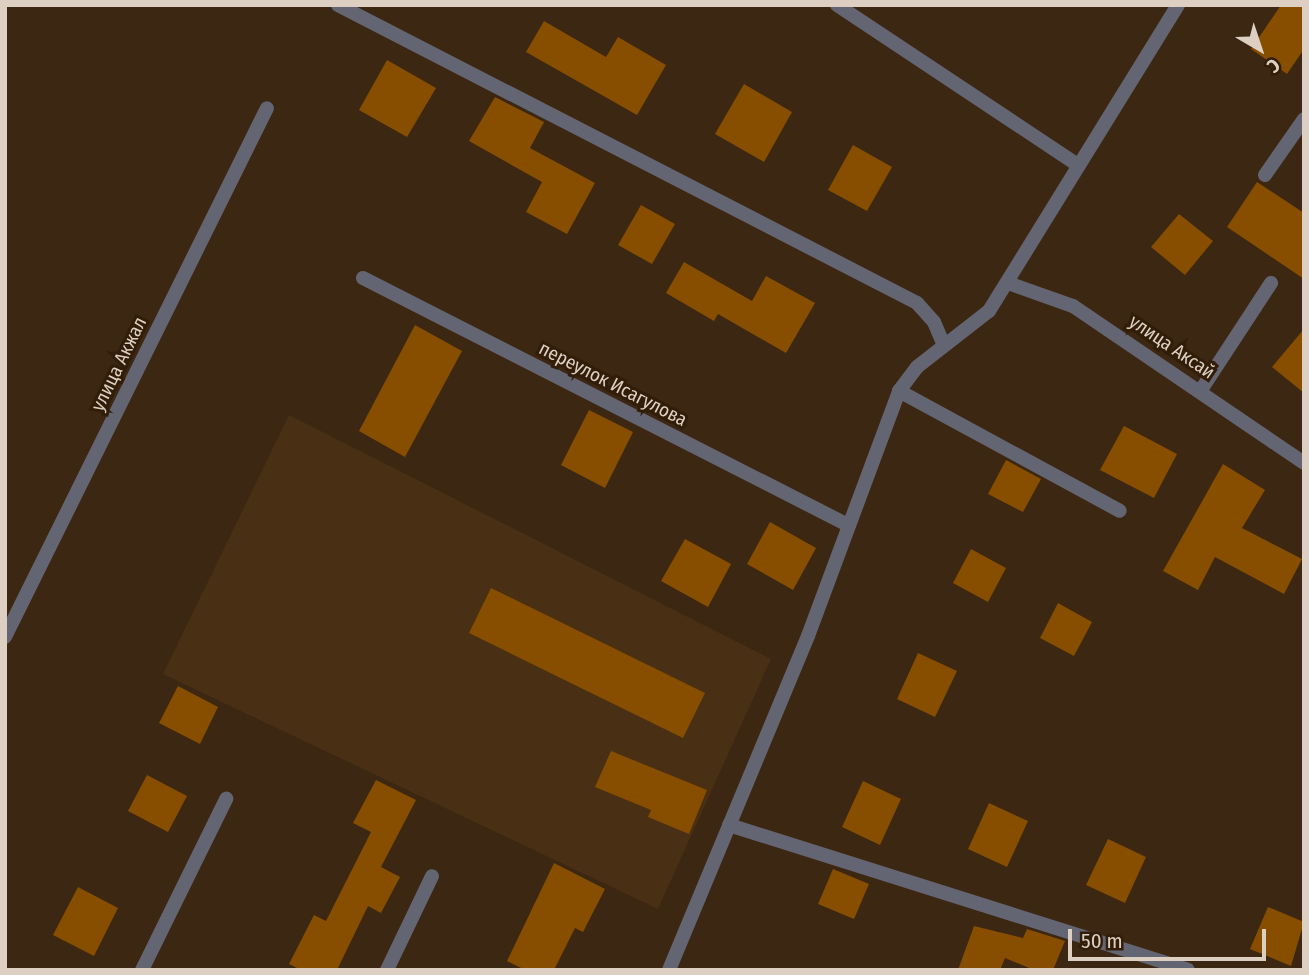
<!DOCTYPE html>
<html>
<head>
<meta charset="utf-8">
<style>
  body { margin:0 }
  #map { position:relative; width:1309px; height:975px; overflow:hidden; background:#3c2712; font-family:"Fira Sans Condensed",sans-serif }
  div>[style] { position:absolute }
  .built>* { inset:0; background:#492f14 }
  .building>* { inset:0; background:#874e00 }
  .minor>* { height:14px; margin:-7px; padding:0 7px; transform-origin:7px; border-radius:7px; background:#646572 }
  span { translate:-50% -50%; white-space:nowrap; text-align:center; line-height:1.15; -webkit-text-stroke:6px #311d08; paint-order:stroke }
  .street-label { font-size:19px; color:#ddd0c3 }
  .frame { position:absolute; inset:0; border:7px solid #ddd0c3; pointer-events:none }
  .north { position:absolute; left:1225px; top:14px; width:70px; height:70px; -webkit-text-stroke:5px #311d08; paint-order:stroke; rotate:141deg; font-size:19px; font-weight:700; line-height:28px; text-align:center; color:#ddd0c3 }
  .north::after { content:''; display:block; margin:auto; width:24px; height:32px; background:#ddd0c3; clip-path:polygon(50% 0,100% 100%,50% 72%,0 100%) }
  .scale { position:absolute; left:1068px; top:929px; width:198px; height:32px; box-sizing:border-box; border:4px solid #ddd0c3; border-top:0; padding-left:9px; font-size:21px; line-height:24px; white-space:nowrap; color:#ddd0c3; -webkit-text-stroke:5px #311d08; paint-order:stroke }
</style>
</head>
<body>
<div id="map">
  <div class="built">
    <i style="clip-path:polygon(289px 415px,771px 659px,658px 909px,163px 674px)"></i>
  </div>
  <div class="building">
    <i style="clip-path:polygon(1281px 5px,1304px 5px,1304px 49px,1287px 74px,1251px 49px)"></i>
    <i style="clip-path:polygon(544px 21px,606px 57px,618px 37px,666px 65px,637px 115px,526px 52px)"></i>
    <i style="clip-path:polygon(387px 60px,436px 88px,407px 137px,359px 110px)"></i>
    <i style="clip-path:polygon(744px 84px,792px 112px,764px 162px,715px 134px)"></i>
    <i style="clip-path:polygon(495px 97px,544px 122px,530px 148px,595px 183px,567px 234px,526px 212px,542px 182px,469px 141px)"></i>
    <i style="clip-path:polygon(853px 145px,892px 167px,867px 211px,828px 190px)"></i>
    <i style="clip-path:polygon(1257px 182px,1304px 213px,1304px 279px,1227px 227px)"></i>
    <i style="clip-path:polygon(641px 205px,675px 224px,652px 264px,618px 245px)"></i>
    <i style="clip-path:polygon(1179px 214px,1213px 241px,1185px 275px,1151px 247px)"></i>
    <i style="clip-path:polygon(684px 262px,752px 301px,766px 276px,815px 303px,786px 353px,718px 314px,714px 321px,666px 293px)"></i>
    <i style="clip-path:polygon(415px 325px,462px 351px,405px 457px,359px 431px)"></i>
    <i style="clip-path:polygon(1304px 329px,1304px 393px,1272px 367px)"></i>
    <i style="clip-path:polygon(589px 410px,633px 432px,605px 488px,561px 465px)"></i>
    <i style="clip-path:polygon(1124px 426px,1177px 454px,1154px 498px,1100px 470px)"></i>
    <i style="clip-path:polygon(1006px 460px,1041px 479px,1023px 512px,988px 494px)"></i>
    <i style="clip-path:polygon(1223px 464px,1265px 490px,1242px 528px,1302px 559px,1284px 594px,1215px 557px,1198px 590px,1163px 571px)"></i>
    <i style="clip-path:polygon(770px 522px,816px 548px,793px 590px,747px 564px)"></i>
    <i style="clip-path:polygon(685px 539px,731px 564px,708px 607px,661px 581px)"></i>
    <i style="clip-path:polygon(971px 549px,1006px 568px,988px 602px,953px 583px)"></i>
    <i style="clip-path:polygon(491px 588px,705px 693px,683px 738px,469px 633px)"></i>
    <i style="clip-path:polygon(1058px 603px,1092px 622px,1074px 656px,1040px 638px)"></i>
    <i style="clip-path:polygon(918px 653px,957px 671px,935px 717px,897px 699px)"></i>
    <i style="clip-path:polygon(178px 686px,218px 707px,200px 744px,159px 723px)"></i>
    <i style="clip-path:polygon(611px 751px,707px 790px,689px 834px,648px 817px,651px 810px,595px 787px)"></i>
    <i style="clip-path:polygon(147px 775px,187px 796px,168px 832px,128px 811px)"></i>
    <i style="clip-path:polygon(376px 780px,416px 800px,381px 867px,400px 877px,381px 913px,368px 906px,337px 970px,301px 970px,289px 964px,314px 915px,326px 921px,371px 832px,353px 823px)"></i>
    <i style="clip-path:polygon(863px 781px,901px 799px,880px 845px,842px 827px)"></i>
    <i style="clip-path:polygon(989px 803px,1028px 821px,1007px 867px,968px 849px)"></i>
    <i style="clip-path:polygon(1108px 839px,1146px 857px,1125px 903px,1086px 885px)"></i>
    <i style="clip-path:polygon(554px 863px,605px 889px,583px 932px,575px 928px,554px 970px,525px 970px,507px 961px)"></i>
    <i style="clip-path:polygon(833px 869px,869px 884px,854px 919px,818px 904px)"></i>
    <i style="clip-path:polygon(78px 887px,118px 908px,94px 956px,53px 935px)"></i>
    <i style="clip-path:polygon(1268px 907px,1304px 922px,1291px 966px,1250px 949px)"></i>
    <i style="clip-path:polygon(974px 926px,1023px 938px,1027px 929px,1065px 941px,1053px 970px,1034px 970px,1005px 958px,1000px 970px,958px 970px)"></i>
  </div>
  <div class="minor">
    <i style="left:338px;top:5px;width:651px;rotate:27.23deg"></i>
    <i style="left:917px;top:303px;width:25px;rotate:48deg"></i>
    <i style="left:934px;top:322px;width:25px;rotate:67deg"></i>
    <i style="left:837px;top:5px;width:287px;rotate:33.6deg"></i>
    <i style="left:1265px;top:175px;width:68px;rotate:-55.1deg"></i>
    <i style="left:363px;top:278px;width:542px;rotate:26.99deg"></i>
    <i style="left:1008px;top:283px;width:69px;rotate:19.5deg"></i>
    <i style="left:1073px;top:306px;width:279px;rotate:34.2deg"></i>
    <i style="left:1201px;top:390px;width:128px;rotate:-56.8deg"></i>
    <i style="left:899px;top:391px;width:251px;rotate:28.5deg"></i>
    <i style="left:5px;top:637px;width:590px;rotate:-63.65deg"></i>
    <i style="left:729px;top:825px;width:481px;rotate:17.5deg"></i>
    <i style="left:142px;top:970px;width:191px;rotate:-63.8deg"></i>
    <i style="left:387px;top:970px;width:104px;rotate:-64.4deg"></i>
    <i style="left:669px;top:970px;width:362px;rotate:-67.4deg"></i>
    <i style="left:808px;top:636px;width:261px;rotate:-69.6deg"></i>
    <i style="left:899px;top:391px;width:30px;rotate:-53deg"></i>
    <i style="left:917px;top:367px;width:91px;rotate:-37.9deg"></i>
    <i style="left:989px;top:311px;width:360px;rotate:-58.3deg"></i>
  </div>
  <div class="street-label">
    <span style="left:1172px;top:347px;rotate:34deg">улица Аксай</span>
    <span style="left:119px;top:364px;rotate:-64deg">улица Акжал</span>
    <span style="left:613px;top:384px;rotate:27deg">переулок Исагулова</span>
  </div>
  <div class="frame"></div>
  <div class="north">С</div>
  <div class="scale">50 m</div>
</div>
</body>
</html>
